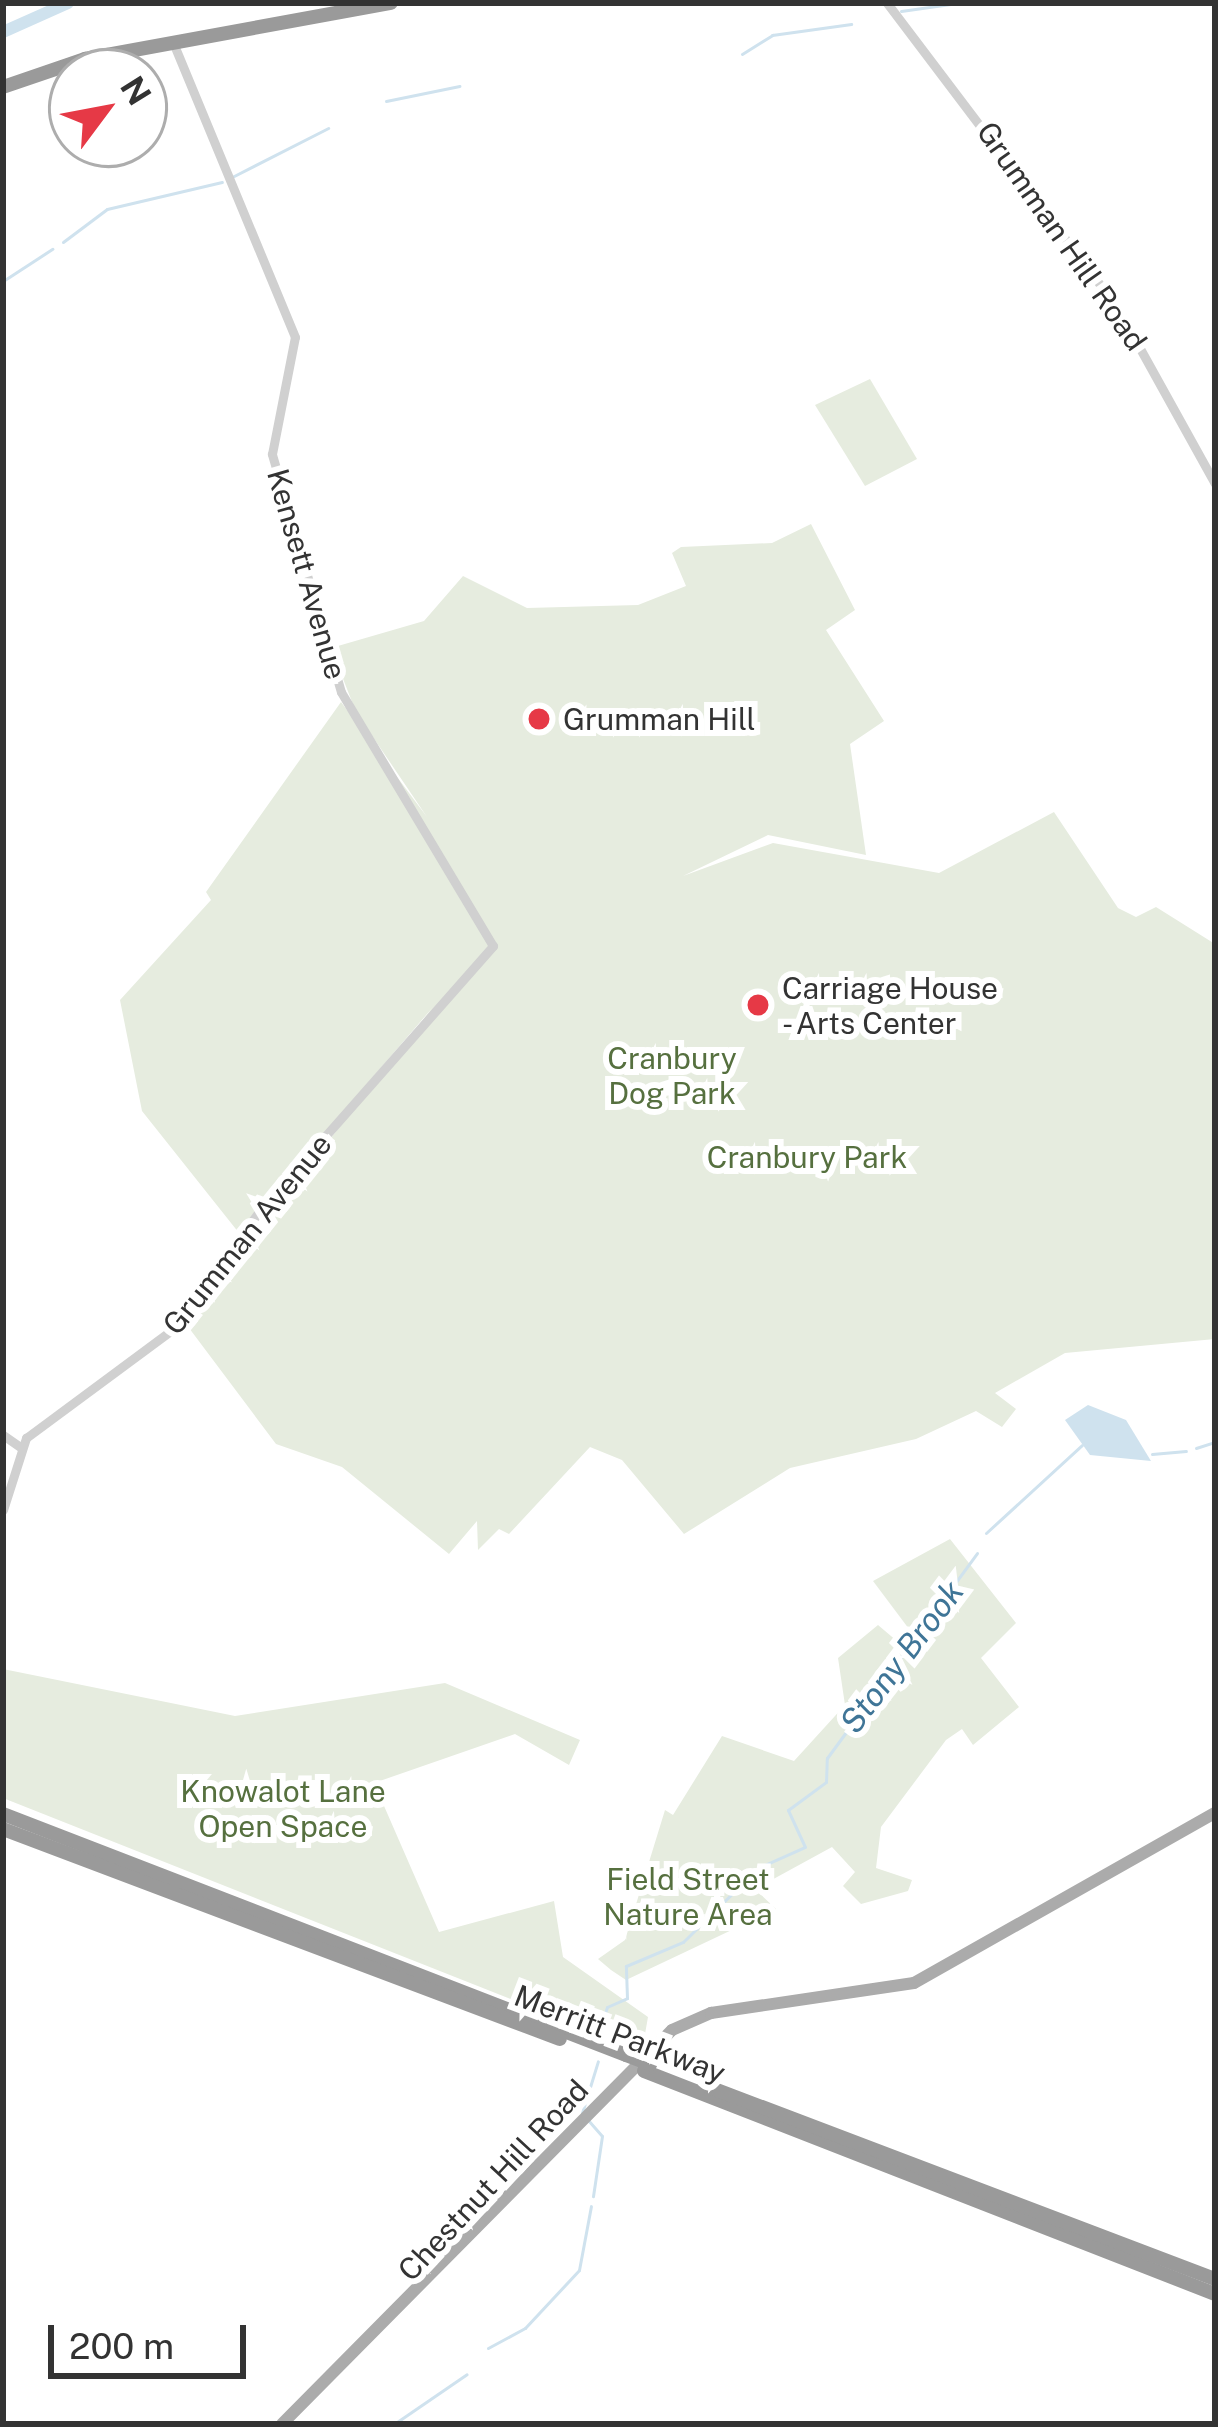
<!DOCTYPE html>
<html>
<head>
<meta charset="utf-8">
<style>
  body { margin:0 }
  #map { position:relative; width:1218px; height:2427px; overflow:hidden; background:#fff; font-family:"Public Sans",sans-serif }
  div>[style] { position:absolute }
  .green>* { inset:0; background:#e6ecdf }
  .water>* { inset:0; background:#cfe2ee }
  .stream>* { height:3px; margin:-1.5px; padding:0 1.5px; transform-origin:1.5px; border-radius:1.5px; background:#cfe2ee }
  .river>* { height:12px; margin:-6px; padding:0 6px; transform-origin:6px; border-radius:6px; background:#cfe2ee }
  .minor>* { height:9px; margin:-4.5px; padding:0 4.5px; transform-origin:4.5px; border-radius:4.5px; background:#d0d0d0 }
  .major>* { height:12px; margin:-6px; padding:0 6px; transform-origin:6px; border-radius:6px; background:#ababab }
  .highway>* { height:14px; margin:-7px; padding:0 7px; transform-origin:7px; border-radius:7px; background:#9a9a9a }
  .highway-bridge>* { height:14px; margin:-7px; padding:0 7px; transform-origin:7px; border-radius:7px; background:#9a9a9a }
  .dots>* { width:33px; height:33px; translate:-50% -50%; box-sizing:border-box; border:6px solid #fff; border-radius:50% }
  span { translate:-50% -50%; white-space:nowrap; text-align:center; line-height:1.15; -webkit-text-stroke:12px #fff; paint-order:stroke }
  .street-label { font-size:30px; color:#333 }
  .poi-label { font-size:30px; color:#333 }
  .left { translate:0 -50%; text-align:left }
  .park-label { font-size:30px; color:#56703f }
  .water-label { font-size:33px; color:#3f7597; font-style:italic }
  .frame { position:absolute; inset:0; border:6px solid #333; pointer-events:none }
  .north { position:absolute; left:48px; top:48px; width:120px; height:120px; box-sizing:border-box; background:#fff; border:3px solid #adadad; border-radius:50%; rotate:58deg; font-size:33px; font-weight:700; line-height:48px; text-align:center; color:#333 }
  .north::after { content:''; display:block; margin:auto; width:42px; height:54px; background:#e63946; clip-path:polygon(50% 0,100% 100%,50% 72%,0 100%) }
  .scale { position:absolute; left:48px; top:2325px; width:198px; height:54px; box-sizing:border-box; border:6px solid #333; border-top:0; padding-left:15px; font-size:36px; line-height:42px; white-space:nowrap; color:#333; -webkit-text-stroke:9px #fff; paint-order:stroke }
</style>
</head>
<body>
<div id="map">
  <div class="green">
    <i style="clip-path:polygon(870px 379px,917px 459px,865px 486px,815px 405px)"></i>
    <i style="clip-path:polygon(811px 524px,855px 610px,826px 630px,884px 721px,850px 744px,866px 855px,768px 835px,683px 876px,773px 843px,939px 873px,1054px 812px,1118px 908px,1136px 917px,1156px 907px,1215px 944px,1215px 1339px,1065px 1353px,995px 1393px,1016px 1409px,1002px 1427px,976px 1411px,916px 1439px,790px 1468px,684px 1534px,622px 1460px,590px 1447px,509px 1534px,499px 1529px,478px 1550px,477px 1521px,449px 1554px,342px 1467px,276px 1444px,186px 1324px,433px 1007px,239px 1233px,142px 1111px,120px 1000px,211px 900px,206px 892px,341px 702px,427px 817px,356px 712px,331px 648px,424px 621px,463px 576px,527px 608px,638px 605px,686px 586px,672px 553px,681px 547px,772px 543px)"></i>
    <i style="clip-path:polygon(950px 1539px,1016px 1623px,981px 1658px,1019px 1707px,973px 1745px,962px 1729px,946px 1740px,881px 1827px,876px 1868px,912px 1880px,908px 1891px,861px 1904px,843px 1886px,855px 1872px,832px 1847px,755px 1889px,776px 1909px,626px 1980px,611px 1970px,598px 1959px,625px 1940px,665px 1810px,673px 1815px,722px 1736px,794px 1761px,845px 1705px,838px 1658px,878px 1625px,911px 1653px,918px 1641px,873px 1581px)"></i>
    <i style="clip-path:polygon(3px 1669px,235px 1716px,445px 1683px,580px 1740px,569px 1765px,515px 1734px,374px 1783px,439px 1932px,554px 1901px,563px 1957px,648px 2017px,642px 2051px,3px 1798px)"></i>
  </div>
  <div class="water">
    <i style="clip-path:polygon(1088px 1405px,1126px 1420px,1151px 1461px,1090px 1455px,1065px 1420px)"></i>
  </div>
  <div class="stream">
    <i style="left:901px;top:11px;width:57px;rotate:-8.1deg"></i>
    <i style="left:742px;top:54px;width:36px;rotate:-32deg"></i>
    <i style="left:772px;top:35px;width:80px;rotate:-7.9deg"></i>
    <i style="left:386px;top:101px;width:75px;rotate:-11.6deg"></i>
    <i style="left:232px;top:177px;width:108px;rotate:-27deg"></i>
    <i style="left:63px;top:242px;width:55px;rotate:-36.9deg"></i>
    <i style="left:107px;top:209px;width:118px;rotate:-13.2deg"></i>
    <i style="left:3px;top:281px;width:59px;rotate:-33.1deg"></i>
    <i style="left:1196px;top:1448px;width:20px;rotate:-18deg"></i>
    <i style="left:1152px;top:1454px;width:34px;rotate:-5deg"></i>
    <i style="left:986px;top:1533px;width:130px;rotate:-42.5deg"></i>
    <i style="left:599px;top:2033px;width:27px;rotate:-73deg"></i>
    <i style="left:607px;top:2007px;width:22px;rotate:-24deg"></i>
    <i style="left:627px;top:1998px;width:32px;rotate:-92deg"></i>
    <i style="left:626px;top:1966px;width:62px;rotate:-22.8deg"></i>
    <i style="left:683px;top:1942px;width:105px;rotate:-44.6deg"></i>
    <i style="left:758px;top:1868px;width:51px;rotate:-24.1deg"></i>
    <i style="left:805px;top:1847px;width:41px;rotate:-114.7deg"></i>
    <i style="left:788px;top:1810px;width:47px;rotate:-36.4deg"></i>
    <i style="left:826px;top:1782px;width:24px;rotate:-88deg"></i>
    <i style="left:827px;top:1758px;width:254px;rotate:-53.8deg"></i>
    <i style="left:582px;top:2113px;width:54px;rotate:-72.9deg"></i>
    <i style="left:588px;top:2120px;width:21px;rotate:49deg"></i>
    <i style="left:602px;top:2136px;width:61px;rotate:98.5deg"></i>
    <i style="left:488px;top:2348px;width:42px;rotate:-28.4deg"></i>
    <i style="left:525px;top:2328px;width:79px;rotate:-47deg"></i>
    <i style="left:579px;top:2270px;width:65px;rotate:-79.4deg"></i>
    <i style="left:394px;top:2424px;width:88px;rotate:-34.4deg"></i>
  </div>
  <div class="river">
    <i style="left:3px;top:32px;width:71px;rotate:-24deg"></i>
  </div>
  <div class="minor">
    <i style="left:887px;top:3px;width:381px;rotate:52.9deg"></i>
    <i style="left:1117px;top:307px;width:202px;rotate:61deg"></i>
    <i style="left:3px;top:1435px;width:21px;rotate:35deg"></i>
    <i style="left:3px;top:1510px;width:76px;rotate:-72.3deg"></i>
    <i style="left:26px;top:1438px;width:182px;rotate:-36.5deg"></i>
    <i style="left:172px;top:1330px;width:150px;rotate:-53.7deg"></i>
    <i style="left:261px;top:1209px;width:351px;rotate:-48.6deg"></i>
    <i style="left:493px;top:946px;width:296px;rotate:-120.9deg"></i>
    <i style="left:341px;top:692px;width:248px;rotate:-106.2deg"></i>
    <i style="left:272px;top:454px;width:119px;rotate:-78.9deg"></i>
    <i style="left:295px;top:337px;width:316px;rotate:-112.5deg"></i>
  </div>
  <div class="major">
    <i style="left:282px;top:2424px;width:554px;rotate:-45.29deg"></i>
    <i style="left:672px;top:2030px;width:43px;rotate:-23.6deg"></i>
    <i style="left:711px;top:2013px;width:205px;rotate:-8.4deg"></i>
    <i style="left:914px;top:1983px;width:346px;rotate:-29.5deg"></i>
  </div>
  <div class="highway">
    <i style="left:3px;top:87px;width:87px;rotate:-18.9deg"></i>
    <i style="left:85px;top:59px;width:311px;rotate:-10.4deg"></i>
    <i style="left:3px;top:1814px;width:668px;rotate:21.15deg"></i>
    <i style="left:3px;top:1829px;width:595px;rotate:20.66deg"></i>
    <i style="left:644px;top:2071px;width:613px;rotate:21.33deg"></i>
    <i style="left:709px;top:2087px;width:541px;rotate:20.78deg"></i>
  </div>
  <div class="highway-bridge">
    <i style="left:626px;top:2055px;width:26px;rotate:21deg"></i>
  </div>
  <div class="dots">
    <i style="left:539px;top:719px;background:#e63946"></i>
    <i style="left:758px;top:1005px;background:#e63946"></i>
  </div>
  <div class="street-label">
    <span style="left:1062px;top:236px;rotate:55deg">Grumman Hill Road</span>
    <span style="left:307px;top:574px;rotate:74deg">Kensett Avenue</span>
    <span style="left:247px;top:1234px;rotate:-51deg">Grumman Avenue</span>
    <span style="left:620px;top:2034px;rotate:21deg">Merritt Parkway</span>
    <span style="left:493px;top:2180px;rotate:-47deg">Chestnut Hill Road</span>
  </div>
  <div class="poi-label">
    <span class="left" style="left:563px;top:719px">Grumman Hill</span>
    <span class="left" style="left:782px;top:1005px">Carriage House<br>- Arts Center</span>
  </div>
  <div class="park-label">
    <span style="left:672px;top:1075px">Cranbury<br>Dog Park</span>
    <span style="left:807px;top:1157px">Cranbury Park</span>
    <span style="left:283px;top:1808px">Knowalot Lane<br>Open Space</span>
    <span style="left:688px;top:1896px">Field Street<br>Nature Area</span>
  </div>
  <div class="water-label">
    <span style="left:902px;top:1657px;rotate:-53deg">Stony Brook</span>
  </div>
  <div class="frame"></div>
  <div class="north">N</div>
  <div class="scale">200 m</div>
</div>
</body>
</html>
